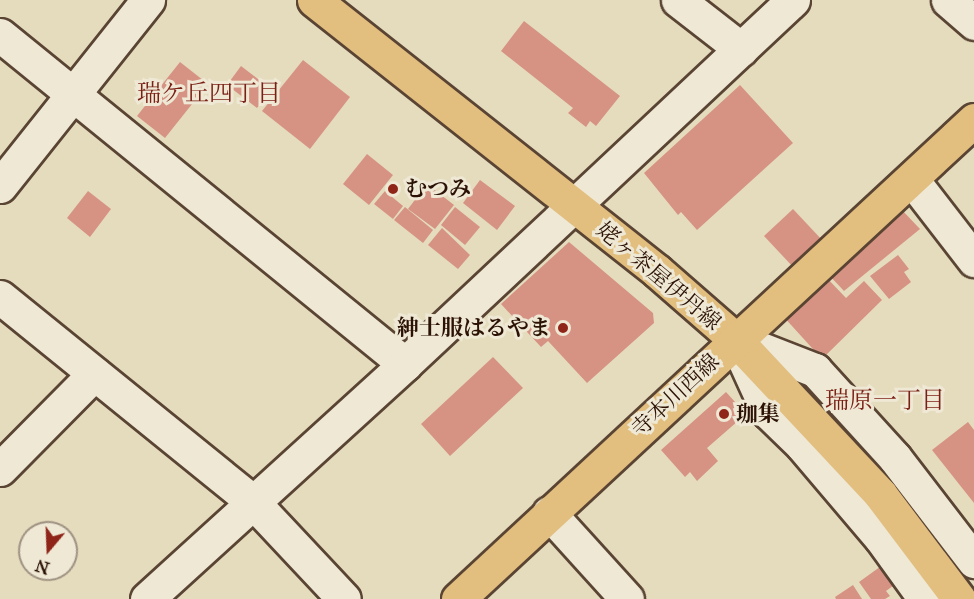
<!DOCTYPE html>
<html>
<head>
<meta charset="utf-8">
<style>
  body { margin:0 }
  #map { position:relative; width:974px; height:599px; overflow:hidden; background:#e5dcbe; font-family:"IM FELL Great Primer","Noto Serif JP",serif }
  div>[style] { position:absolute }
  .building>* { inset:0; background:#d69384 }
  .roads { filter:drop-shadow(2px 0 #5a4433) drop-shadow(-2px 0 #5a4433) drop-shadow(0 2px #5a4433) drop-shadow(0 -2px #5a4433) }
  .minor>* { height:33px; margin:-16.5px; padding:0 16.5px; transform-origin:16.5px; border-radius:16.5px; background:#eee8d5 }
  .major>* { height:33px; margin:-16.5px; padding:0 16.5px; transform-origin:16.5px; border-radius:16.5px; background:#e2be7f }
  .dots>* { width:16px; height:16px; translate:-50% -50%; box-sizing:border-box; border:3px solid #eee8d5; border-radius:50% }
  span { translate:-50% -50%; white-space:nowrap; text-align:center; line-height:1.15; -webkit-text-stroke:6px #eee8d5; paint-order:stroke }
  .poi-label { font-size:22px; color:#2c1205; font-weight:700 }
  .left { translate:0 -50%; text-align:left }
  .right { translate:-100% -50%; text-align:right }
  .street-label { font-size:22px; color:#2c1205 }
  .neighbourhood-label { font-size:24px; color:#7a1f14 }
  .north { position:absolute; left:18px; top:521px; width:60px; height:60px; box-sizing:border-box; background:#eee8d5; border:2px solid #a09282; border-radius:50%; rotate:199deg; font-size:16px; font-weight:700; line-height:24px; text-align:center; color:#2c1205 }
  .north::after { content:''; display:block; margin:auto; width:21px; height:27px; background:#8f2418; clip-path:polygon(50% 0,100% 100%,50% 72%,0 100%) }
</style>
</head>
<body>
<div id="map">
  <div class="building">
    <i style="clip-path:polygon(524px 21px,620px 96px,596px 126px,590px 121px,586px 127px,568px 113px,573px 108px,501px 51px)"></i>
    <i style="clip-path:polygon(303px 60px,350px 97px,310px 149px,262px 111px)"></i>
    <i style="clip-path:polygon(180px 62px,208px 84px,165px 138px,137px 116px)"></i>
    <i style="clip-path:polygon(241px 66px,271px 89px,257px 108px,227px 85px)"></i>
    <i style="clip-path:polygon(740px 85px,793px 143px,697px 230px,681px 212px,678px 215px,644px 173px)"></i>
    <i style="clip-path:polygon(367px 154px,393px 175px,369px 205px,343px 184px)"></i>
    <i style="clip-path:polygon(480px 180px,515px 206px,497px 230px,463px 203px)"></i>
    <i style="clip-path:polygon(427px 184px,454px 205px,435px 229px,408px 209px)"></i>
    <i style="clip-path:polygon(88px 191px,111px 209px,90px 237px,67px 218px)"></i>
    <i style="clip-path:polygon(385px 191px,403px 206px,393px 219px,374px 204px)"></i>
    <i style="clip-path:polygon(405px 207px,433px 230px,423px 243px,394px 220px)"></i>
    <i style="clip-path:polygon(455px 207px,480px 227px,465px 245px,441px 225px)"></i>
    <i style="clip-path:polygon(793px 209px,823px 241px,794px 268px,764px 236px)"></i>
    <i style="clip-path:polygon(901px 209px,920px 229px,844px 291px,828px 274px)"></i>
    <i style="clip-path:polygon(442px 228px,470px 255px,458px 269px,428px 245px)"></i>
    <i style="clip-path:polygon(569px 242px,653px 313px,654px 323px,587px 383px,548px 341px,541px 347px,501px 304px)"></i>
    <i style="clip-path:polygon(898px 255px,909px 269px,904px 272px,911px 282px,889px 299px,870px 276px)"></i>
    <i style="clip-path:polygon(825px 276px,846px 298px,864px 281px,882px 300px,822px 359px,782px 315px)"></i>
    <i style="clip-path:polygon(493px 357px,523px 388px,450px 456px,421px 424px)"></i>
    <i style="clip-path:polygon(726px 392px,746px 414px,707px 448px,718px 461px,697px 481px,690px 472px,685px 477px,661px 450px)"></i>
    <i style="clip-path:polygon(968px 422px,974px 430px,974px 503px,932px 450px)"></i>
    <i style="clip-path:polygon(884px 564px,897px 583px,886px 591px,890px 596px,885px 599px,871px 599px,859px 582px)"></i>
    <i style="clip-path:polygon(853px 585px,862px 599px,836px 599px,835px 597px)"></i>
  </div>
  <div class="roads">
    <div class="minor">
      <i style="left:678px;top:0;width:80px;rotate:37.9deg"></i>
      <i style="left:948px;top:0;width:35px;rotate:41deg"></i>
      <i style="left:0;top:35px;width:522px;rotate:39.09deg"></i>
      <i style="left:913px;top:181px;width:100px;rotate:52.3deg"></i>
      <i style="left:0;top:186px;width:238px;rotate:-51.5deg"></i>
      <i style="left:0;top:297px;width:324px;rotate:39deg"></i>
      <i style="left:252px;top:501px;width:134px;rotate:46.8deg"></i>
      <i style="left:735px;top:339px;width:86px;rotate:21.2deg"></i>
      <i style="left:815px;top:370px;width:119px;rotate:47.7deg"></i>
      <i style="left:895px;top:458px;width:130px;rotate:52.5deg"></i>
      <i style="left:737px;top:344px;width:75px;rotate:65.5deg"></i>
      <i style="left:768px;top:412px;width:47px;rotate:44.1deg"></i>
      <i style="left:802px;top:445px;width:122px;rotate:49.7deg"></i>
      <i style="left:881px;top:538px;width:75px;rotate:54.2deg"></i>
      <i style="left:0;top:469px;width:134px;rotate:-45.3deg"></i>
      <i style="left:549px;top:513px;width:116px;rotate:47.8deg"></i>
      <i style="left:147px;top:599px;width:349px;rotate:-42.3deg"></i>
      <i style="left:405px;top:364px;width:532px;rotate:-43.17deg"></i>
    </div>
    <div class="major">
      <i style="left:314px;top:0;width:437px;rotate:38.3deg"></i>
      <i style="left:657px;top:271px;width:103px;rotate:41.1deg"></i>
      <i style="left:735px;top:339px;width:212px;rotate:46.9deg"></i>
      <i style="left:880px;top:494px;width:131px;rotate:53deg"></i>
      <i style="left:458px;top:599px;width:704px;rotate:-42.87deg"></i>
    </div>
  </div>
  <div class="dots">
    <i style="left:393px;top:189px;background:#8f2418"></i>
    <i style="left:563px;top:328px;background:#8f2418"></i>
    <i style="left:724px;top:414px;background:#8f2418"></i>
  </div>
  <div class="poi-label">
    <span class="left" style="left:405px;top:189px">むつみ</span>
    <span class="right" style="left:551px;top:328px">紳士服はるやま</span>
    <span class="left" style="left:736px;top:414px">珈集</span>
  </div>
  <div class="street-label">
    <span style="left:659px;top:276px;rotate:40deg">姥ヶ茶屋伊丹線</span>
    <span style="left:675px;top:395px;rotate:-43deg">寺本川西線</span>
  </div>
  <div class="neighbourhood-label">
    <span style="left:209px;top:94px">瑞ケ丘四丁目</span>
    <span style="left:885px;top:401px">瑞原一丁目</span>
  </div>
  <div class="north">N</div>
</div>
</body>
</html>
